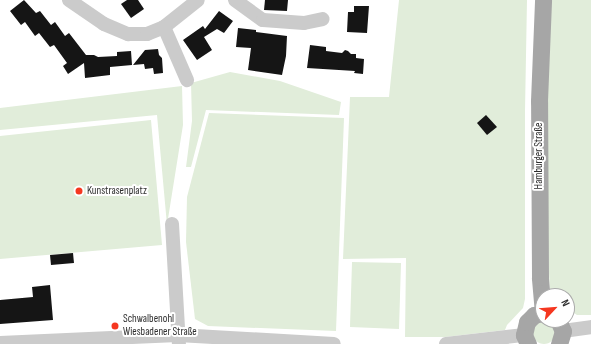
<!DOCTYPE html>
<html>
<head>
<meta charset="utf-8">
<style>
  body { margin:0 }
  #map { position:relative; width:591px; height:344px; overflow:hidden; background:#fff; font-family:"Sofia Sans Condensed",sans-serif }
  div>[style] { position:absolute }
  .green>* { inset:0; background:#e1edda }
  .round { border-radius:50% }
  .building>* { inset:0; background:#151515 }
  .minor>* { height:14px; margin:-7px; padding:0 7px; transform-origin:7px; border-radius:7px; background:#cbcbcb }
  .major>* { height:17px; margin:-8.5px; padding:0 8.5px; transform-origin:8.5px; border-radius:8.5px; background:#a6a6a6 }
  .dots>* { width:11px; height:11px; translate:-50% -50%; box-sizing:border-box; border:2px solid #fff; border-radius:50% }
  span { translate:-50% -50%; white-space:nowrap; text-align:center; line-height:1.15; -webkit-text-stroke:4px #fff; paint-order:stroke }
  .street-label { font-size:11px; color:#2e2e2e }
  .poi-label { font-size:11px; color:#2e2e2e }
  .left { translate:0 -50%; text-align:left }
  .north { position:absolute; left:535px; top:288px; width:40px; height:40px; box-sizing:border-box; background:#fff; border:1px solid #ababab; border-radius:50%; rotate:64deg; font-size:11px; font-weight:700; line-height:16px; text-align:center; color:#2e2e2e }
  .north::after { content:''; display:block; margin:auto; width:14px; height:18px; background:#f53720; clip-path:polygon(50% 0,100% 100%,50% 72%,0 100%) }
</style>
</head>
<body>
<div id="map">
  <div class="green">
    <i style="clip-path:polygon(399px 0,527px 0,525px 111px,525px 299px,523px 308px,507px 325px,505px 330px,445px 337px,405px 337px,406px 258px,343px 259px,350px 97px,389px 97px)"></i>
    <i style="clip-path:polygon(548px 0,591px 0,591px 315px,577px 315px,567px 309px,567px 296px,550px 295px,543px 136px)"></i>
    <i style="clip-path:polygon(230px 72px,280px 81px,341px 102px,339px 115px,206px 110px,191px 167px,186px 167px,192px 121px,191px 83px)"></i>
    <i style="clip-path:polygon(182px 86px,183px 125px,167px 225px,157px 115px,0 130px,0 108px)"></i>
    <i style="clip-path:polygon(209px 113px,344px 118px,336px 331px,208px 326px,195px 319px,186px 242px,187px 197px)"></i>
    <i style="clip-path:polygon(151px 120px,162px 245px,0 259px,0 136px)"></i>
    <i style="clip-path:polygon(352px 262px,401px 263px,399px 329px,350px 327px)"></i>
    <i class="round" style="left:533px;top:322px;width:22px;height:22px"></i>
  </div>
  <div class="building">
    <i style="clip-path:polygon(24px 0,36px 13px,40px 11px,51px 25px,55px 22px,65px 36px,69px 33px,86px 55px,94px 55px,98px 57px,117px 56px,117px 52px,131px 51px,132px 65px,110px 67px,110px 75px,85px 78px,84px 63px,68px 74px,63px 66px,67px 63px,54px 45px,50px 47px,39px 33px,35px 36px,25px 22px,21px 25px,10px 11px)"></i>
    <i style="clip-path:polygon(127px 0,138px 0,144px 9px,131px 18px,121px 4px)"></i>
    <i style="clip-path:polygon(265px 0,288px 0,287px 11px,264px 10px)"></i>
    <i style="clip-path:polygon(354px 6px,369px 6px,367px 33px,347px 32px,348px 12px,354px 12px)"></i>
    <i style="clip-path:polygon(219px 11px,233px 21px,224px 33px,217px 29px,204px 37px,212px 50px,197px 60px,183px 40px,203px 26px,205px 29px)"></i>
    <i style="clip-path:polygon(238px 28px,256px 30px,256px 32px,287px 36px,286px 56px,282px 75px,248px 70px,251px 48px,236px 47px)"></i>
    <i style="clip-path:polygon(310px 45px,326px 47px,326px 51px,342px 53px,345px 50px,348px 51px,351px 54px,356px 54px,356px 58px,364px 59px,363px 74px,354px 73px,355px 71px,307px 68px)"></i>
    <i style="clip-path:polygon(158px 49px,159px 55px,162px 58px,163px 73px,154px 74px,153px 68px,145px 69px,144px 64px,133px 65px,145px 50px)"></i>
    <i style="clip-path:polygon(486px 115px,497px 127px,487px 135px,477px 123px)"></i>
    <i style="clip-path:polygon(73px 253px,74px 263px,51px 265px,50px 255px)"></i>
    <i style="clip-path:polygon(50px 285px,53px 320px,0 324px,0 300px,33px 297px,32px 287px)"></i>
  </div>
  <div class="minor">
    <i style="left:69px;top:0;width:42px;rotate:34.4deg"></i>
    <i style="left:104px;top:24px;width:26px;rotate:23deg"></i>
    <i style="left:128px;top:34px;width:19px"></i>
    <i style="left:147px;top:34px;width:18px;rotate:-22deg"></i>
    <i style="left:164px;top:27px;width:43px;rotate:-38.5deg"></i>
    <i style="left:235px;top:0;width:34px;rotate:36deg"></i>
    <i style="left:263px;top:20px;width:41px;rotate:4.2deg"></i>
    <i style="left:304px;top:23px;width:19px;rotate:-12deg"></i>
    <i style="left:164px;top:27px;width:58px;rotate:66.5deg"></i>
    <i style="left:172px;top:224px;width:120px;rotate:86.7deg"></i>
    <i style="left:563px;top:331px;width:28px;rotate:-8deg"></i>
    <i style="left:0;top:343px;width:178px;rotate:-2.6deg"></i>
    <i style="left:178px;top:335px;width:156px;rotate:3.3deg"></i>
    <i style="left:446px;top:344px;width:79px;rotate:-6.6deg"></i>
  </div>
  <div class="major">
    <i style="left:543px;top:313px;width:36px;rotate:-95deg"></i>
    <i style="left:540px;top:277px;width:176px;rotate:-90.3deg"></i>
    <i style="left:539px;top:101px;width:101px;rotate:-87.7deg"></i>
    <i style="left:558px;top:320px;width:12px;rotate:66deg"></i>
    <i style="left:563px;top:331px;width:14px;rotate:107deg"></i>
    <i style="left:528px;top:344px;width:10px;rotate:-114deg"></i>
    <i style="left:524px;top:335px;width:13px;rotate:-77deg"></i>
    <i style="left:527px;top:322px;width:10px;rotate:-45deg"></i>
    <i style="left:534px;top:315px;width:9px;rotate:-13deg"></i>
  </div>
  <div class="dots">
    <i style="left:79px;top:191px;background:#f53720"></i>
    <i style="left:115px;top:326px;background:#f53720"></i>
  </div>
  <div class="street-label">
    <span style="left:539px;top:156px;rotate:-90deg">Hamburger Straße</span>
  </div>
  <div class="poi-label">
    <span class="left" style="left:87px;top:191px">Kunstrasenplatz</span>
    <span class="left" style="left:123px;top:326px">Schwalbenohl<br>Wiesbadener Straße</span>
  </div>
  <div class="north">N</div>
</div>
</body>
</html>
